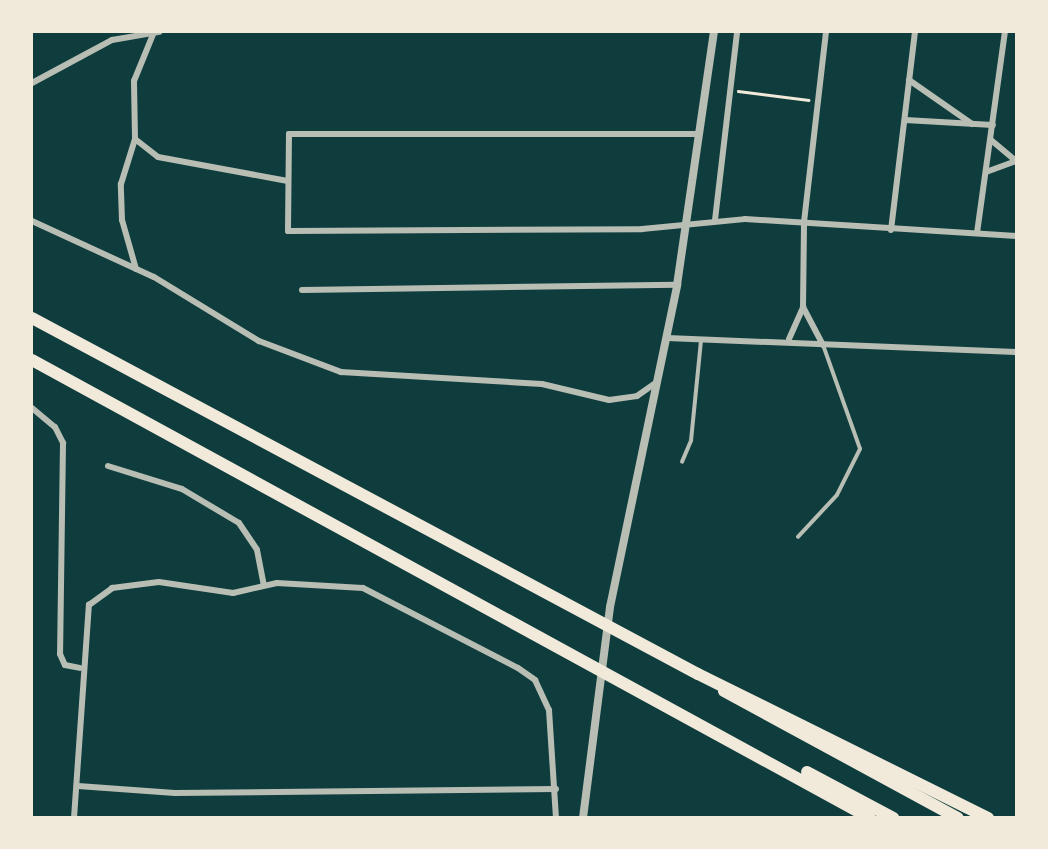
<!DOCTYPE html>
<html>
<head>
<meta charset="utf-8">
<style>
  body { margin:0 }
  #map { position:relative; width:1048px; height:849px; overflow:hidden; background:#0f3d3e; font-family:Barlow,sans-serif }
  div>[style] { position:absolute }
  .path>* { height:2.5px; margin:-1.25px; padding:0 1.25px; transform-origin:1.25px; border-radius:1.25px; background:#f1e9da }
  .service>* { height:3.5px; margin:-1.75px; padding:0 1.75px; transform-origin:1.75px; border-radius:1.75px; background:#b8beb3 }
  .minor>* { height:6px; margin:-3px; padding:0 3px; transform-origin:3px; border-radius:3px; background:#b8beb3 }
  .tertiary>* { height:8px; margin:-4px; padding:0 4px; transform-origin:4px; border-radius:4px; background:#b8beb3 }
  .motorway>* { height:12px; margin:-6px; padding:0 6px; transform-origin:6px; border-radius:6px; background:#f1e9da }
  span { translate:-50% -50%; white-space:nowrap; text-align:center; line-height:1.15; -webkit-text-stroke:7px #f1e9da; paint-order:stroke }
  .frame { position:absolute; inset:0; border:33px solid #f1e9da; pointer-events:none }
</style>
</head>
<body>
<div id="map">
  <div class="path">
    <i style="left:738px;top:91px;width:71px;rotate:7.3deg"></i>
  </div>
  <div class="service">
    <i style="left:682px;top:462px;width:23px;rotate:-67deg"></i>
    <i style="left:691px;top:441px;width:100px;rotate:-84.3deg"></i>
    <i style="left:798px;top:537px;width:57px;rotate:-47.1deg"></i>
    <i style="left:837px;top:495px;width:51px;rotate:-63.4deg"></i>
    <i style="left:860px;top:449px;width:110px;rotate:-109.6deg"></i>
  </div>
  <div class="minor">
    <i style="left:909px;top:80px;width:77px;rotate:34.9deg"></i>
    <i style="left:32px;top:83px;width:91px;rotate:-28.3deg"></i>
    <i style="left:112px;top:40px;width:48px;rotate:-9.7deg"></i>
    <i style="left:905px;top:120px;width:88px;rotate:3.3deg"></i>
    <i style="left:699px;top:134px;width:410px;rotate:180deg"></i>
    <i style="left:289px;top:134px;width:97px;rotate:90.6deg"></i>
    <i style="left:288px;top:231px;width:354px;rotate:-0.3deg"></i>
    <i style="left:642px;top:229px;width:103px;rotate:-5.5deg"></i>
    <i style="left:745px;top:219px;width:272px;rotate:3.6deg"></i>
    <i style="left:135px;top:139px;width:29px;rotate:38deg"></i>
    <i style="left:158px;top:157px;width:132px;rotate:10.5deg"></i>
    <i style="left:991px;top:140px;width:33px;rotate:40deg"></i>
    <i style="left:986px;top:172px;width:32px;rotate:-20deg"></i>
    <i style="left:715px;top:220px;width:189px;rotate:-83.3deg"></i>
    <i style="left:32px;top:221px;width:134px;rotate:24.7deg"></i>
    <i style="left:154px;top:277px;width:123px;rotate:31.4deg"></i>
    <i style="left:259px;top:341px;width:88px;rotate:20.7deg"></i>
    <i style="left:341px;top:372px;width:201px;rotate:3.4deg"></i>
    <i style="left:542px;top:384px;width:69px;rotate:13.4deg"></i>
    <i style="left:609px;top:400px;width:28px;rotate:-8deg"></i>
    <i style="left:637px;top:396px;width:24px;rotate:-35deg"></i>
    <i style="left:891px;top:230px;width:199px;rotate:-83.1deg"></i>
    <i style="left:977px;top:233px;width:203px;rotate:-82.1deg"></i>
    <i style="left:136px;top:269px;width:51px;rotate:-105.9deg"></i>
    <i style="left:122px;top:220px;width:36px;rotate:-92deg"></i>
    <i style="left:121px;top:184px;width:47px;rotate:-72.7deg"></i>
    <i style="left:135px;top:139px;width:58px;rotate:-91deg"></i>
    <i style="left:134px;top:81px;width:53px;rotate:-67.8deg"></i>
    <i style="left:302px;top:290px;width:375px;rotate:-0.8deg"></i>
    <i style="left:803px;top:307px;width:43px;rotate:62.2deg"></i>
    <i style="left:667px;top:338px;width:349px;rotate:2.3deg"></i>
    <i style="left:789px;top:339px;width:35px;rotate:-66deg"></i>
    <i style="left:803px;top:307px;width:85px;rotate:-89.3deg"></i>
    <i style="left:804px;top:222px;width:191px;rotate:-83.4deg"></i>
    <i style="left:32px;top:408px;width:30px;rotate:40deg"></i>
    <i style="left:55px;top:427px;width:18px;rotate:63deg"></i>
    <i style="left:63px;top:443px;width:211px;rotate:90.8deg"></i>
    <i style="left:60px;top:654px;width:12px;rotate:66deg"></i>
    <i style="left:65px;top:665px;width:15px;rotate:11deg"></i>
    <i style="left:108px;top:466px;width:77px;rotate:17.3deg"></i>
    <i style="left:182px;top:489px;width:66px;rotate:30.8deg"></i>
    <i style="left:239px;top:523px;width:32px;rotate:56deg"></i>
    <i style="left:257px;top:550px;width:36px;rotate:79deg"></i>
    <i style="left:78px;top:786px;width:97px;rotate:4.1deg"></i>
    <i style="left:175px;top:793px;width:381px;rotate:-0.6deg"></i>
    <i style="left:74px;top:818px;width:214px;rotate:-86deg"></i>
    <i style="left:89px;top:605px;width:29px;rotate:-36deg"></i>
    <i style="left:112px;top:588px;width:47px;rotate:-7.3deg"></i>
    <i style="left:159px;top:582px;width:75px;rotate:8.5deg"></i>
    <i style="left:233px;top:593px;width:45px;rotate:-12.8deg"></i>
    <i style="left:277px;top:583px;width:86px;rotate:3.3deg"></i>
    <i style="left:363px;top:588px;width:174px;rotate:27.3deg"></i>
    <i style="left:518px;top:668px;width:21px;rotate:35deg"></i>
    <i style="left:535px;top:680px;width:33px;rotate:65deg"></i>
    <i style="left:549px;top:710px;width:108px;rotate:86.3deg"></i>
  </div>
  <div class="tertiary">
    <i style="left:583px;top:818px;width:213px;rotate:-82.7deg"></i>
    <i style="left:610px;top:607px;width:329px;rotate:-78.2deg"></i>
    <i style="left:677px;top:285px;width:256px;rotate:-81.7deg"></i>
  </div>
  <div class="motorway">
    <i style="left:32px;top:318px;width:755px;rotate:28.13deg"></i>
    <i style="left:698px;top:674px;width:324px;rotate:26.4deg"></i>
    <i style="left:32px;top:360px;width:955px;rotate:28.66deg"></i>
    <i style="left:724px;top:691px;width:266px;rotate:28.5deg"></i>
    <i style="left:807px;top:772px;width:98px;rotate:28.1deg"></i>
  </div>
  <div class="frame"></div>
</div>
</body>
</html>
